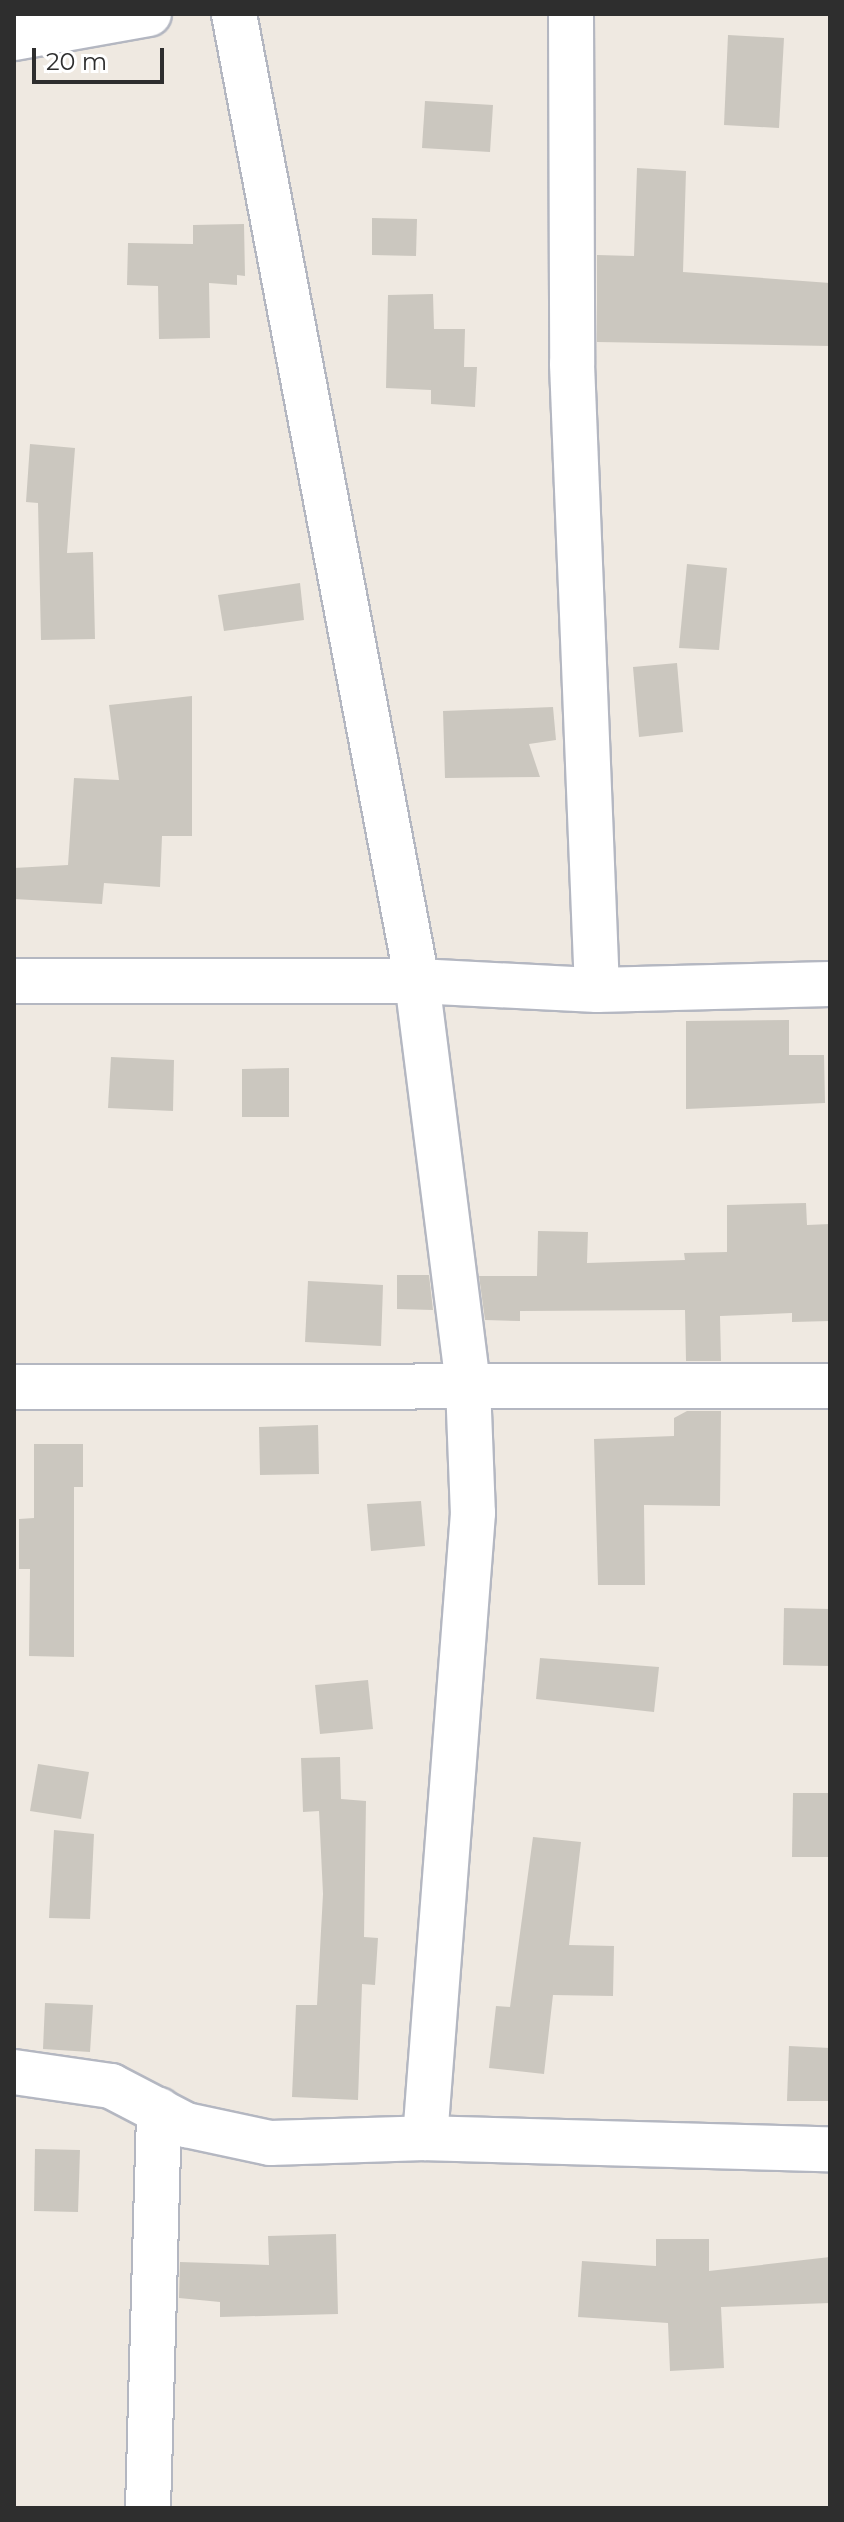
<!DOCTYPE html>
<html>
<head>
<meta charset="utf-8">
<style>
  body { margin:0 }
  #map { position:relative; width:844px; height:2522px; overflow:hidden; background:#efe9e1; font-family:Montserrat,sans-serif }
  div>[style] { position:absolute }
  .building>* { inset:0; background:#cbc7bf }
  .roads { filter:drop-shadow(2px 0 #b4b7c1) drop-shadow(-2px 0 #b4b7c1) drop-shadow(0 2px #b4b7c1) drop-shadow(0 -2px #b4b7c1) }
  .minor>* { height:44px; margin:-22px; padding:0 22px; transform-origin:22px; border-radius:22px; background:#fff }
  span { translate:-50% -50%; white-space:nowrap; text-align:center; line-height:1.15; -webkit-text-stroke:8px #fff; paint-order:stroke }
  .frame { position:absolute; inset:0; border:16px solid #2e2e2e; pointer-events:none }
  .scale { position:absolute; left:32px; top:48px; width:132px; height:36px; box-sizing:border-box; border:4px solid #2e2e2e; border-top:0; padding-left:10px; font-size:24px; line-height:28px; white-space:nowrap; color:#2e2e2e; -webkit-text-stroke:6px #fff; paint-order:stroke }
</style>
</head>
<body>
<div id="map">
  <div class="building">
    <i style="clip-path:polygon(728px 35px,784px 38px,779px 128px,724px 125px)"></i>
    <i style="clip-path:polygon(425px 101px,493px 105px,490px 152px,422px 148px)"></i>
    <i style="clip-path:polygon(637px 168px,686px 171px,683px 272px,830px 283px,830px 346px,597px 342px,597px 255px,634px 256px)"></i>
    <i style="clip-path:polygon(372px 218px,417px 219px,416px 256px,372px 255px)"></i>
    <i style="clip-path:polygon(244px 224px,245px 276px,237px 275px,237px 285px,209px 283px,210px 338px,159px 339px,158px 286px,127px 285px,128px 243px,193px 244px,193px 225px)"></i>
    <i style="clip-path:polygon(433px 294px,434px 329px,465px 329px,464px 367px,477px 367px,475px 407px,431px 404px,431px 390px,386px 388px,388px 295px)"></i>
    <i style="clip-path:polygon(30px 444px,75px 448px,67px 553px,93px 552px,95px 639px,41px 640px,38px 503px,26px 502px)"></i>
    <i style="clip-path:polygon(687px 564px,727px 568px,719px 650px,679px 648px)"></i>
    <i style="clip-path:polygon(300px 583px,304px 620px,224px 631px,218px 595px)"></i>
    <i style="clip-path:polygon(677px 663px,683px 732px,639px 737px,633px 667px)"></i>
    <i style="clip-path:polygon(192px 696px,192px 836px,162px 836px,160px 887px,104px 883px,102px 904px,14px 899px,14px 868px,68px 865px,74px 778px,119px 780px,109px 705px)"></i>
    <i style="clip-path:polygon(553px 707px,556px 740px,529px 744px,540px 777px,445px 778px,443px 711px)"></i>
    <i style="clip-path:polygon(789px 1020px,789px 1055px,824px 1055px,825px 1103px,686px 1109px,686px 1021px)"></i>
    <i style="clip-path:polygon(111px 1057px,174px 1060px,173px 1111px,108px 1108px)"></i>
    <i style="clip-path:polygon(289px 1068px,289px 1117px,242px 1117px,242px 1069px)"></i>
    <i style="clip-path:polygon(806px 1203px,807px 1225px,830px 1224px,830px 1321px,792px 1322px,792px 1313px,720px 1316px,721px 1361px,686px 1361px,685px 1310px,520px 1311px,520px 1321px,485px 1320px,479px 1276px,537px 1276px,538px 1231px,588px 1232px,587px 1263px,685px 1260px,684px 1253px,727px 1252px,727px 1205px)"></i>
    <i style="clip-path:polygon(397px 1275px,429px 1275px,433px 1310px,397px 1309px)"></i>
    <i style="clip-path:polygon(308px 1281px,383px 1285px,381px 1346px,305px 1342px)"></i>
    <i style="clip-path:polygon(687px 1411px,721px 1411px,720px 1506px,644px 1505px,645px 1585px,598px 1585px,594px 1439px,674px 1436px,674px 1418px)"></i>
    <i style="clip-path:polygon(318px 1425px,319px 1474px,260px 1475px,259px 1427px)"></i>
    <i style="clip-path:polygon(34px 1444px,83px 1444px,83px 1487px,74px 1487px,74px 1657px,29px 1656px,30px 1569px,19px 1569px,19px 1519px,34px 1518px)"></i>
    <i style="clip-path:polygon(421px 1501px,425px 1546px,371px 1551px,367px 1504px)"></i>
    <i style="clip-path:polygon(784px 1608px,830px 1609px,830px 1666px,783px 1665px)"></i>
    <i style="clip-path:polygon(540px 1658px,659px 1667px,654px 1712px,536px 1699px)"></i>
    <i style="clip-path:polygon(368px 1680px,373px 1729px,320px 1734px,315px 1685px)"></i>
    <i style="clip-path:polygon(340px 1757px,341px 1799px,366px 1801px,364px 1937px,378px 1938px,375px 1985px,362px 1984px,358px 2100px,292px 2097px,296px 2005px,317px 2005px,323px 1894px,319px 1811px,303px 1812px,301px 1758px)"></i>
    <i style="clip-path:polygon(38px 1764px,89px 1772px,81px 1819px,30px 1811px)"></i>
    <i style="clip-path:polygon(793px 1793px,830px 1793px,830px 1857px,792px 1857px)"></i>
    <i style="clip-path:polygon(54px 1830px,94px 1834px,90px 1919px,49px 1918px)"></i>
    <i style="clip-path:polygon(533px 1837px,581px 1842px,569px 1945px,614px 1946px,613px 1996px,553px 1995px,544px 2074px,489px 2068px,496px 2006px,510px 2007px)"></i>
    <i style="clip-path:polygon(45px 2003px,93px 2005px,90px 2052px,43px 2049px)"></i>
    <i style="clip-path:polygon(789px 2046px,830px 2048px,830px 2101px,787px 2101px)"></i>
    <i style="clip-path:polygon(35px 2149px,80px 2150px,78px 2212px,34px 2211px)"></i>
    <i style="clip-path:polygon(336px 2234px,338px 2314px,220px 2317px,220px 2302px,179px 2298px,180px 2262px,269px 2265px,268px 2236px)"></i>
    <i style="clip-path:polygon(656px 2239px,709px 2239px,709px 2271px,830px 2257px,830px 2303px,721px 2307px,724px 2368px,670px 2371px,668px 2323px,578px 2317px,582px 2261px,656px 2266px)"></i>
  </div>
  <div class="roads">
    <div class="minor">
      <i style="left:234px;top:14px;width:984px;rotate:79.28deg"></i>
      <i style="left:417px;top:981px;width:407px;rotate:82.8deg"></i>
      <i style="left:468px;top:1385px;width:128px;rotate:87.8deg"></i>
      <i style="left:473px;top:1513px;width:627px;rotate:94.39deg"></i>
      <i style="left:571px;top:14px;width:350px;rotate:89.8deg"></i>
      <i style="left:572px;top:364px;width:626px;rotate:87.71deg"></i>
      <i style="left:14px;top:38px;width:137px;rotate:-10.1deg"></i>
      <i style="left:14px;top:981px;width:403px"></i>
      <i style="left:417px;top:981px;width:180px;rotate:2.9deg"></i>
      <i style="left:597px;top:990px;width:233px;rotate:-1.5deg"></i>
      <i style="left:14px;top:1387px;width:816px;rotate:-0.07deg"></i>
      <i style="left:14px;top:2072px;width:98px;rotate:8.2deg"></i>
      <i style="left:111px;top:2086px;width:85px;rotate:27.5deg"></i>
      <i style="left:186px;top:2125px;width:86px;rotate:12.1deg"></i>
      <i style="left:270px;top:2143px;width:155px;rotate:-1.8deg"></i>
      <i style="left:425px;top:2138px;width:405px;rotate:1.6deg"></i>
      <i style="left:148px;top:2508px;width:398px;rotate:-88.4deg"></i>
    </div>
  </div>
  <div class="frame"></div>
  <div class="scale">20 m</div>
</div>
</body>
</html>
